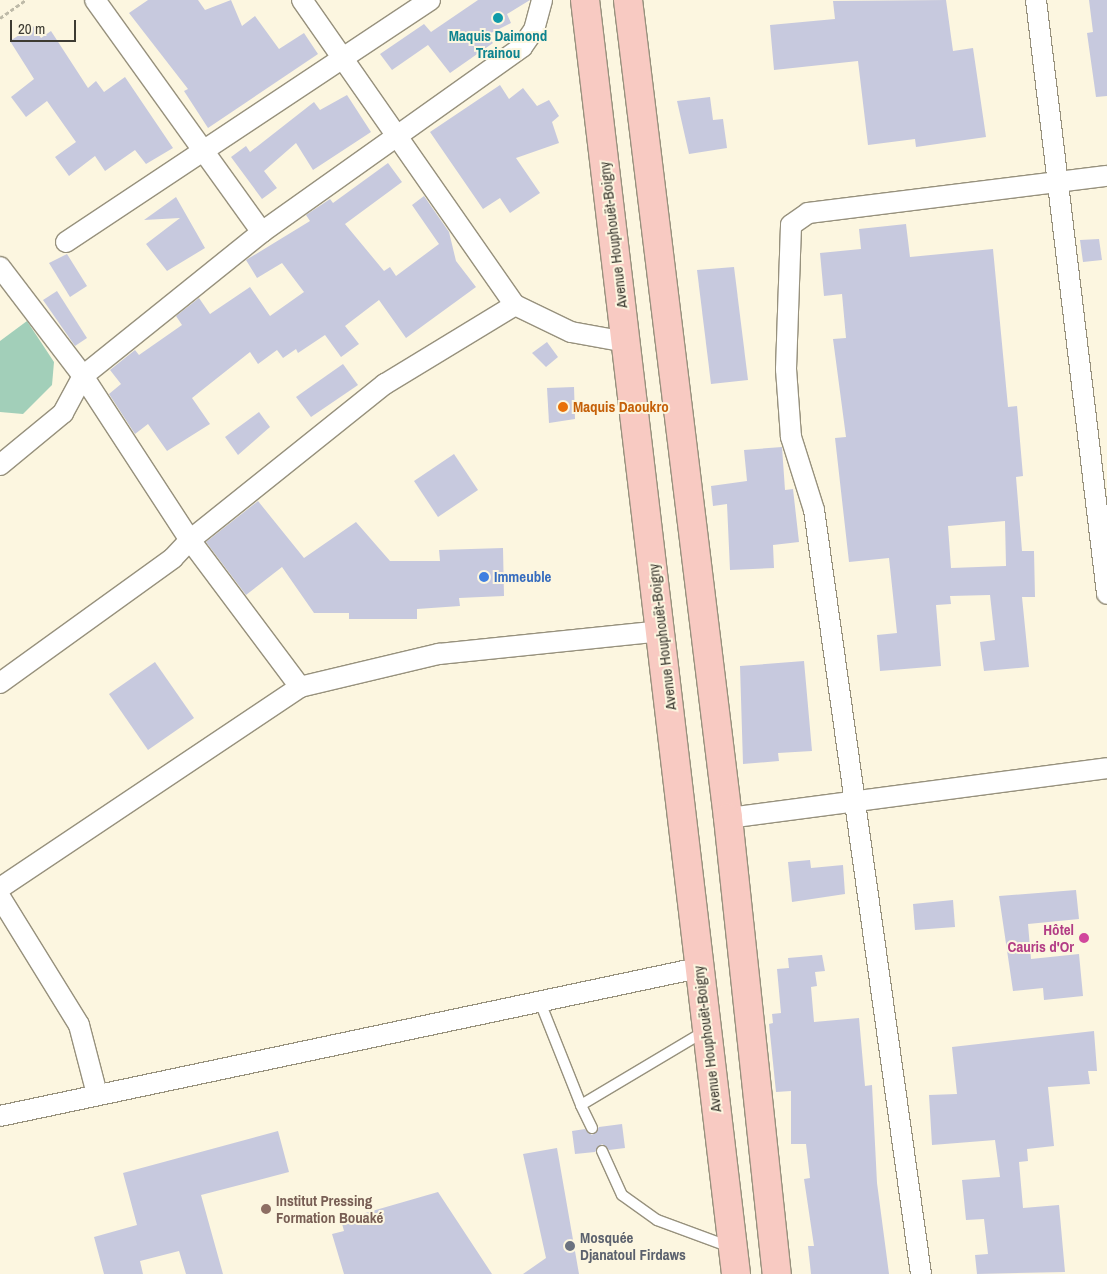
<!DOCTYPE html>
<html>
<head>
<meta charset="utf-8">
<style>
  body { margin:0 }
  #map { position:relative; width:1107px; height:1274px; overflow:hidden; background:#fcf6e0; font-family:"Archivo Narrow",sans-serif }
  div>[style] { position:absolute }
  .green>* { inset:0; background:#a2cfb9 }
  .building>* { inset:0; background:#c7c9de }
  .path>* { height:3px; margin-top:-1.5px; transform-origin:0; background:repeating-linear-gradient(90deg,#bebaa8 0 4px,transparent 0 6.5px) }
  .roads { filter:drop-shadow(1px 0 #97917d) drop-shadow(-1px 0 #97917d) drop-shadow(0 1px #97917d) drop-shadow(0 -1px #97917d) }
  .service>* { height:10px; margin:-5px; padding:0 5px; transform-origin:5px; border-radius:5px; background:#fff }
  .minor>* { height:20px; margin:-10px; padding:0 10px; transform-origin:10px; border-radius:10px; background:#fff }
  .trunk>* { height:28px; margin:-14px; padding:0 14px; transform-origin:14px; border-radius:14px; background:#f8cac2 }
  .dots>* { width:14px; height:14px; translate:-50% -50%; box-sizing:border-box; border:2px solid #fcf6e0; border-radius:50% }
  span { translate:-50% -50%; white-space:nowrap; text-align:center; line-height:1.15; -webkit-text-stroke:4px #fcf6e0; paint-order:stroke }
  .culture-label { font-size:15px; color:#0d838f; font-weight:700 }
  .street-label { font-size:15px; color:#3d3b32 }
  .food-label { font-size:15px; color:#c56008; font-weight:700 }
  .left { translate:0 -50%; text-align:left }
  .shop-label { font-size:15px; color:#366cbe; font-weight:700 }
  .hotel-label { font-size:15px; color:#b23c85; font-weight:700 }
  .right { translate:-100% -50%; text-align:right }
  .education-label { font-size:15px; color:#785e54; font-weight:700 }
  .worship-label { font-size:15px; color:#5b616d; font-weight:700 }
  .scale { position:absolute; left:10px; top:20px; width:66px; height:22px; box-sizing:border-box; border:2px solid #3d3b32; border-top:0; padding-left:6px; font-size:15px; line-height:18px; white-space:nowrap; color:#3d3b32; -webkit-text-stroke:4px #fcf6e0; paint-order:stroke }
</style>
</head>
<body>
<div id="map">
  <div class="green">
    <i style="clip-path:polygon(27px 321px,54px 362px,52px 385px,23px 414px,0 412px,0 341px)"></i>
  </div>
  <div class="building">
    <i style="clip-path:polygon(148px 0,198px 0,205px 10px,231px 0,242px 26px,255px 16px,279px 49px,304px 33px,318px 54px,208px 128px,184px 91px,188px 89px,129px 13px)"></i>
    <i style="clip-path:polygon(478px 0,530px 0,507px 14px,511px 23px,487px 35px,493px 43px,450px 73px,428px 45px,392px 70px,380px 54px,424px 24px,431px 32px)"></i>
    <i style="clip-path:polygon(946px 0,953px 51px,973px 48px,986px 137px,916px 147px,915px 139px,868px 145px,858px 61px,774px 70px,770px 25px,835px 19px,833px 1px)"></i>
    <i style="clip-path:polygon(1089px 0,1107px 0,1107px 96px,1096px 97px,1087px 33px,1093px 32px)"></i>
    <i style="clip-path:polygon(33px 26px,41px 38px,51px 31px,88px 88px,96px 81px,104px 92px,125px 77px,173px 148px,146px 164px,135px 150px,105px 171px,95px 156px,69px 176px,55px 157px,76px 142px,47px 101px,26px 117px,11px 97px,34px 79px,10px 41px)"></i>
    <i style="clip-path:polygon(500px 85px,509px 99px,523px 88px,537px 106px,549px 100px,559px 116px,552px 122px,559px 143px,516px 158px,540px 193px,510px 213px,500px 198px,483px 209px,430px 132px)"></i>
    <i style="clip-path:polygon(347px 95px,371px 132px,313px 170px,296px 143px,264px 171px,277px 188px,262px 199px,231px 157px,246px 146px,250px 152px,314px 102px,320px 110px)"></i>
    <i style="clip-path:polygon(710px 97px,713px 120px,723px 119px,727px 148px,689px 154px,677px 101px)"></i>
    <i style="clip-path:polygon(388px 163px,402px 182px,345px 224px,384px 271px,390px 267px,396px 276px,439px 244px,412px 205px,424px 196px,449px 232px,456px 261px,476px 287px,406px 338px,379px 300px,345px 326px,359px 344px,341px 357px,325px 335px,298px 353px,296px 349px,283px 358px,277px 350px,258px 364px,250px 352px,192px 398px,210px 424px,167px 451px,148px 424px,135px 434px,109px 394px,121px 384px,110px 370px,135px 350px,139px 355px,182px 325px,176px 316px,199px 298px,210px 314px,250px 287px,270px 316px,304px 292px,282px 263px,257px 278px,246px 260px,310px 221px,306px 215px,330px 199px,333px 203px)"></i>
    <i style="clip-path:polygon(176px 197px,205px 248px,167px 271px,146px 244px,180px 218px,144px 220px)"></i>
    <i style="clip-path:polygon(evenodd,906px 224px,910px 257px,993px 249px,1008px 407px,1017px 406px,1023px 476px,1016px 477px,1022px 551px,1034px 551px,1035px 597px,1022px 597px,1029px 667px,984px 671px,980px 642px,995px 640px,990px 595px,950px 596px,951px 604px,936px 605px,941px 666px,880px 671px,877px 635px,897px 633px,889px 558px,849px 562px,835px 438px,846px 437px,833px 339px,846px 338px,842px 294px,824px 296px,820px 253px,861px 249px,859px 229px,906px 224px,1005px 521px,1006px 566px,951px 568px,948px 526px,1005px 521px)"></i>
    <i style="clip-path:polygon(1099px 239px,1102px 260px,1083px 262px,1080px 240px)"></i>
    <i style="clip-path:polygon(67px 254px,87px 286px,70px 297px,49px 263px)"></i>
    <i style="clip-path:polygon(734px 267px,748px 380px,711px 384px,697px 270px)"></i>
    <i style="clip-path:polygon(57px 291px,87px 338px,75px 346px,43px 300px)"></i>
    <i style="clip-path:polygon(547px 342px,558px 357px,546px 367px,532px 353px)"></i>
    <i style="clip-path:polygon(343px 364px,358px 385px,311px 417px,296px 397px)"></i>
    <i style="clip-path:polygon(574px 387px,575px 419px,549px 423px,547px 388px)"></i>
    <i style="clip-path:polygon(259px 412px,270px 427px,238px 455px,225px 437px)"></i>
    <i style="clip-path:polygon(782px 447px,785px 490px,793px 489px,799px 542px,773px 545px,774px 568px,730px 570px,727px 504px,713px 506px,711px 486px,747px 481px,744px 450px)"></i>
    <i style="clip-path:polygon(454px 454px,478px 490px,438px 517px,414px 481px)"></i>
    <i style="clip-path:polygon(258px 501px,304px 558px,356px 522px,390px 561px,440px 561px,439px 550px,503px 548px,504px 596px,459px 598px,460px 606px,417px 609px,417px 619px,349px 619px,349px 613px,314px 613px,282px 567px,246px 595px,206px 542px)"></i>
    <i style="clip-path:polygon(804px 661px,812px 751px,778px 753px,779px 761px,743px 764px,740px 666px)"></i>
    <i style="clip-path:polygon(155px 662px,194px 718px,148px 750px,109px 694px)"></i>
    <i style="clip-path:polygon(810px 860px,811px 868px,843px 865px,845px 894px,792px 902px,788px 862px)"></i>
    <i style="clip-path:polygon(1076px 890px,1079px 919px,1028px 924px,1031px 959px,1079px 954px,1083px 996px,1044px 1000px,1043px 988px,1013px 991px,999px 896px)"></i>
    <i style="clip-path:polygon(953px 900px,955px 927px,915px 930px,913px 904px)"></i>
    <i style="clip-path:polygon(822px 955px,825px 971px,815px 972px,817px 986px,811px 987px,814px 1022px,859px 1018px,865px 1086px,872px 1085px,877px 1183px,889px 1274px,811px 1274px,808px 1246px,814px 1246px,804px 1179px,810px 1178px,806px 1144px,791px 1144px,791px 1091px,776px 1092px,769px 1024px,773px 1023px,772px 1014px,781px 1013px,777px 969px,789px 968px,788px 958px)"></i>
    <i style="clip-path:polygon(1094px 1031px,1097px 1071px,1088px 1071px,1090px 1084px,1048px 1087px,1054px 1146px,1027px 1149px,1028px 1161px,1019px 1162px,1023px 1208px,1059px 1205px,1065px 1272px,977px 1274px,975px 1255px,988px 1254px,984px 1219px,966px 1220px,962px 1180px,1000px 1177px,995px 1140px,932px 1145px,929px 1095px,957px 1094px,952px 1047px)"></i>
    <i style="clip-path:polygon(622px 1124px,625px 1148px,609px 1150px,602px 1144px,595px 1152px,575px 1154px,572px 1131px,585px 1129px,592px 1135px,599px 1127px)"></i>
    <i style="clip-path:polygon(278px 1131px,289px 1172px,201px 1195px,223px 1274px,186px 1274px,179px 1251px,140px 1261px,143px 1274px,104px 1274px,94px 1237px,137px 1225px,123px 1173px)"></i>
    <i style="clip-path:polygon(557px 1148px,579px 1274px,523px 1274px,546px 1258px,523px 1154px)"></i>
    <i style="clip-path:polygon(438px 1192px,492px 1274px,344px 1274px,332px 1234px,344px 1231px,341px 1220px)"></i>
  </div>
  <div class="path">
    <i style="left:0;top:18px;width:32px;rotate:-35deg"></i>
  </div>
  <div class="roads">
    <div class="service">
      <i style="left:540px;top:1002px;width:111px;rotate:68.3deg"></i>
      <i style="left:592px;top:1128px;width:25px;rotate:-116deg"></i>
      <i style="left:581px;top:1105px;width:144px;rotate:-30.8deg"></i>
      <i style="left:602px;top:1151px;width:48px;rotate:65.6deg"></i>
      <i style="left:622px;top:1195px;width:43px;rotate:35.5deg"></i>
      <i style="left:657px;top:1220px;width:78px;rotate:20.3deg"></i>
    </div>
    <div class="minor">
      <i style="left:95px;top:0;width:286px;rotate:54.3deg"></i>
      <i style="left:302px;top:0;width:372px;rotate:55.1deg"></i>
      <i style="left:515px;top:305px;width:62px;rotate:25.7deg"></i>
      <i style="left:571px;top:332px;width:56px;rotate:10.3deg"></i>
      <i style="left:1036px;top:0;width:598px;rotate:83.18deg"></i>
      <i style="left:66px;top:242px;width:437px;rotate:-33.6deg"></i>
      <i style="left:0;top:267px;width:137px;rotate:52.7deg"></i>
      <i style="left:83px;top:376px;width:196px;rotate:56.9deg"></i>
      <i style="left:190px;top:540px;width:250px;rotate:-38.7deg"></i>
      <i style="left:385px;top:384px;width:152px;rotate:-31.3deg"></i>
      <i style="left:0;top:465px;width:82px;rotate:-39.5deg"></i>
      <i style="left:63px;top:413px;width:42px;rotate:-61.6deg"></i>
      <i style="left:83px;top:376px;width:230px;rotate:-38.8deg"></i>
      <i style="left:262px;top:232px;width:319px;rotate:-35.4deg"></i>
      <i style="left:522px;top:47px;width:21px;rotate:-55deg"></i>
      <i style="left:534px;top:30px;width:31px;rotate:-75deg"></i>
      <i style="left:0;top:683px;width:213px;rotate:-35.8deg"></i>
      <i style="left:173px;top:558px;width:25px;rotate:-47deg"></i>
      <i style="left:190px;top:540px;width:184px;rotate:53.2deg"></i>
      <i style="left:728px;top:818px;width:382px;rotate:-7.5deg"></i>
      <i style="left:0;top:888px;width:361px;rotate:-33.8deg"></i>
      <i style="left:300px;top:687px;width:143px;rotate:-13.4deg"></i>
      <i style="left:439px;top:654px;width:224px;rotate:-5.9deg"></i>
      <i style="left:0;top:897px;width:150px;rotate:58.3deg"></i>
      <i style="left:79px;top:1025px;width:71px;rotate:75.4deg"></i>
      <i style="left:0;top:1116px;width:714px;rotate:-11.97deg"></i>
      <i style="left:921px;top:1274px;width:771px;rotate:-97.97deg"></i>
      <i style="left:814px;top:510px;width:77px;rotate:-107.5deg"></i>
      <i style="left:791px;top:437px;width:68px;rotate:-94.2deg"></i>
      <i style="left:786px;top:369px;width:144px;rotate:-88deg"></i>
      <i style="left:791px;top:225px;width:21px;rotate:-35deg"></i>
      <i style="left:808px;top:213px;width:301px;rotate:-7.1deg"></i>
    </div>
    <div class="trunk">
      <i style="left:585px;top:0;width:1283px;rotate:83.24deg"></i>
      <i style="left:628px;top:0;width:824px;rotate:83.03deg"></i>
      <i style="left:728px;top:818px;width:459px;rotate:83.9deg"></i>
    </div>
  </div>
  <div class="dots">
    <i style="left:498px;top:18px;background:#0f9aa8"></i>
    <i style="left:563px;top:407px;background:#e8710a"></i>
    <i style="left:484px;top:577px;background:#3f7fe0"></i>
    <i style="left:1084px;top:938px;background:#d1479c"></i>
    <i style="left:266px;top:1209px;background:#8d6e63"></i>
    <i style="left:570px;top:1246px;background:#6b7280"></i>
  </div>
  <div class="culture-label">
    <span style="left:498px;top:44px">Maquis Daimond<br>Trainou</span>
  </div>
  <div class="street-label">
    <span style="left:613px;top:235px;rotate:-97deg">Avenue Houphouët-Boigny</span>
    <span style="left:662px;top:637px;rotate:-97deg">Avenue Houphouët-Boigny</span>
    <span style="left:707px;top:1039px;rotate:-97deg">Avenue Houphouët-Boigny</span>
  </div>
  <div class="food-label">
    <span class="left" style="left:573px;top:407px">Maquis Daoukro</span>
  </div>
  <div class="shop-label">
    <span class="left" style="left:494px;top:577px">Immeuble</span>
  </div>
  <div class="hotel-label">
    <span class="right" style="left:1074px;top:938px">Hôtel<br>Cauris d'Or</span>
  </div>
  <div class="education-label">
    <span class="left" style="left:276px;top:1209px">Institut Pressing<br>Formation Bouaké</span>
  </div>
  <div class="worship-label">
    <span class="left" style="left:580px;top:1246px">Mosquée<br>Djanatoul Firdaws</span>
  </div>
  <div class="scale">20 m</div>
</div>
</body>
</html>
